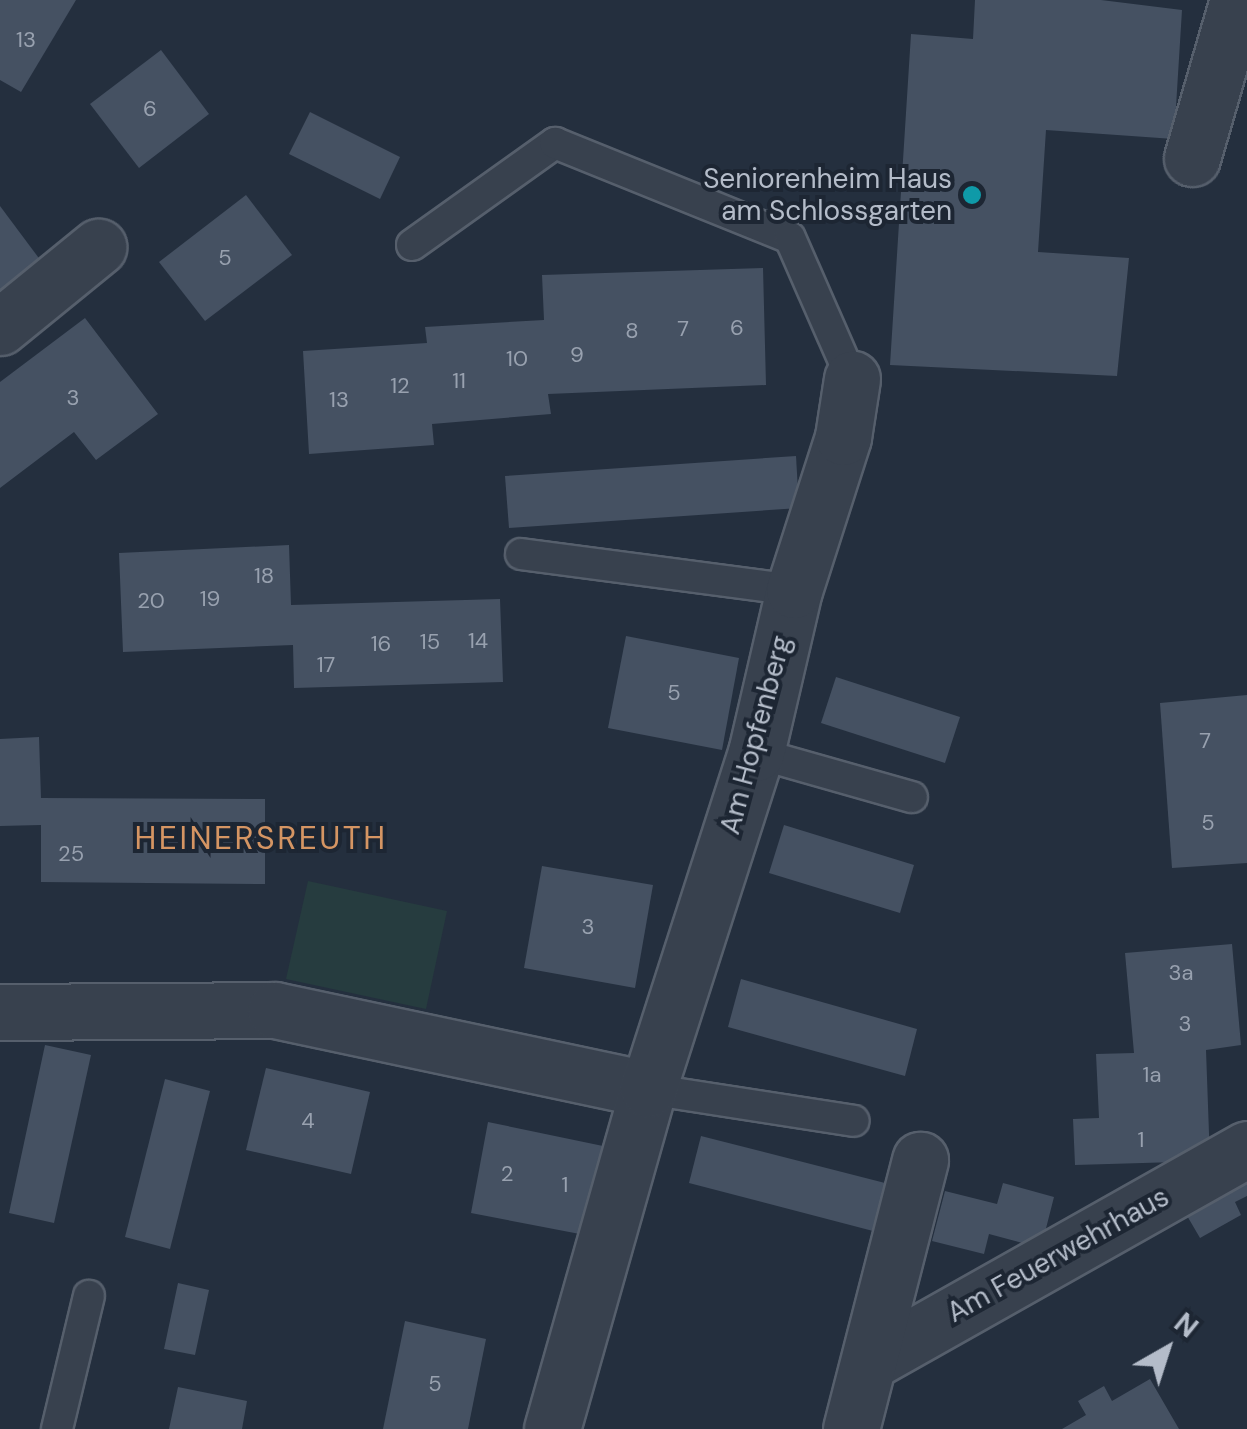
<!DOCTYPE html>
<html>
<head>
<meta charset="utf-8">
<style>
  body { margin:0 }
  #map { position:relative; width:1247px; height:1429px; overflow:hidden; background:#242f3e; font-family:"DM Sans",sans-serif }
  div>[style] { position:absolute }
  .green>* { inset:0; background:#263c3f }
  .building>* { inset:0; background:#455162 }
  .roads { filter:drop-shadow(2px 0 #565f6c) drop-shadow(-2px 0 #565f6c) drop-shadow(0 2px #565f6c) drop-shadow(0 -2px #565f6c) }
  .lane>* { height:30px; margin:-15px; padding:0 15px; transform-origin:15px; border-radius:15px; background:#38414e }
  .street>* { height:55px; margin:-27.5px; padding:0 27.5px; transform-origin:27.5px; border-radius:27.5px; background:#38414e }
  .dots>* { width:28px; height:28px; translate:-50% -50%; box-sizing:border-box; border:5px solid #1d2633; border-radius:50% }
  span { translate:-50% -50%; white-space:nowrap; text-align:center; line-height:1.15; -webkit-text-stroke:8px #1d2633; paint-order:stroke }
  .number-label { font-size:22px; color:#98a1af }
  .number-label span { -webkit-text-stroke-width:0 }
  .poi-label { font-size:28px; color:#b4bcc9 }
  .right { translate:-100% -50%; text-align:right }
  .street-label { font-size:28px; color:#b4bcc9 }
  .quarter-label { font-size:32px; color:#d59563; letter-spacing:2.5px }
  .north { position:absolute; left:1117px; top:1299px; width:100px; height:100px; -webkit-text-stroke:8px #1d2633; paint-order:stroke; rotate:39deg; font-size:28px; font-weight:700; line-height:40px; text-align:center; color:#b4bcc9 }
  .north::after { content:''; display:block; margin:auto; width:35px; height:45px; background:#b4bcc9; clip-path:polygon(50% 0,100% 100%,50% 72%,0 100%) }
</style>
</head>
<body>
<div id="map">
  <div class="green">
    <i style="clip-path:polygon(308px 881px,447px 911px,426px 1009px,286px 979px)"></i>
  </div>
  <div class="building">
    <i style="clip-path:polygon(0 0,76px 0,21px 92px,0 80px)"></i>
    <i style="clip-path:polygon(975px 0,1101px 0,1182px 10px,1174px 139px,1046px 130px,1038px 252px,1129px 258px,1117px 376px,890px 365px,911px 34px,973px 39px)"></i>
    <i style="clip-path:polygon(161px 50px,209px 114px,139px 168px,90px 104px)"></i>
    <i style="clip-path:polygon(310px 112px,400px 157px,380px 199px,289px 154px)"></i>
    <i style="clip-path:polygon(246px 195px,292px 255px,205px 321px,159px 262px)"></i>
    <i style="clip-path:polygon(0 206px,44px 265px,0 297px)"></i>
    <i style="clip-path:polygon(763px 268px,766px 385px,548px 394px,551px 414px,432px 424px,434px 445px,309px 454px,303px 351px,427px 343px,425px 327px,544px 320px,542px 275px)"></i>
    <i style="clip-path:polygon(85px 318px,158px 414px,96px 460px,74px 432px,0 488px,0 382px)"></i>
    <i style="clip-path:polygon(796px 456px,799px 508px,509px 528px,505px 476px)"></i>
    <i style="clip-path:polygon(289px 545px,291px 605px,500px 599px,503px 682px,294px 688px,293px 645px,123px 652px,119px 553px)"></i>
    <i style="clip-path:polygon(626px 636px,739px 658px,722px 750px,608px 728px)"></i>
    <i style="clip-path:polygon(836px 677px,960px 717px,945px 763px,821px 723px)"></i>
    <i style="clip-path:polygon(1247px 695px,1247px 863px,1172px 868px,1160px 703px)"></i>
    <i style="clip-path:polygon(39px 737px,41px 798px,265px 799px,265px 884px,41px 882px,41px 825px,0 826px,0 739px)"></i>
    <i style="clip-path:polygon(784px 825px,914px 865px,900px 913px,769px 873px)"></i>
    <i style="clip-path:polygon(542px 866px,653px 885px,635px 988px,524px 968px)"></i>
    <i style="clip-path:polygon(1232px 944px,1241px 1045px,1206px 1050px,1210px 1161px,1075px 1165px,1073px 1119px,1099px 1118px,1096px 1054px,1134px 1053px,1125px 953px)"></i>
    <i style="clip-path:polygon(741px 979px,917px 1029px,905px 1076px,728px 1027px)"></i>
    <i style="clip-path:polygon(45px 1045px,91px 1055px,54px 1223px,9px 1213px)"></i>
    <i style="clip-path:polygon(266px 1068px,370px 1092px,351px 1174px,246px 1150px)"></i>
    <i style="clip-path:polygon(165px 1079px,210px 1091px,170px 1249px,125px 1237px)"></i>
    <i style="clip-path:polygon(488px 1122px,603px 1146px,585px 1235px,471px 1213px)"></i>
    <i style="clip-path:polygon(701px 1136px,885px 1183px,873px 1231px,689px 1183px)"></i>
    <i style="clip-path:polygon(1247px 1180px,1247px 1196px,1235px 1202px,1241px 1215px,1200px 1238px,1186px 1214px)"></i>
    <i style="clip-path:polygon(1003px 1183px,1054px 1197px,1041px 1248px,989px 1234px,984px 1254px,932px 1241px,945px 1191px,997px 1204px)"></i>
    <i style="clip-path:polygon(178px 1283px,209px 1290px,195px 1355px,164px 1349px)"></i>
    <i style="clip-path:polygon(405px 1321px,486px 1339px,468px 1429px,383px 1429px)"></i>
    <i style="clip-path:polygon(1150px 1379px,1179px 1429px,1062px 1429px,1086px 1415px,1078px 1401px,1104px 1386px,1112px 1401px)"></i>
    <i style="clip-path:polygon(178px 1387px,247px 1401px,242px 1429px,169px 1429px)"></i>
  </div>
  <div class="roads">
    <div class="lane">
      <i style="left:412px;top:245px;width:176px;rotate:-35.5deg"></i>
      <i style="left:555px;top:143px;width:253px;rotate:22deg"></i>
      <i style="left:790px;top:238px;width:154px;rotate:66.3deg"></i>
      <i style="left:521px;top:554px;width:275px;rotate:7.5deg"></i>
      <i style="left:756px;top:753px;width:162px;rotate:15.8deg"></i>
      <i style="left:648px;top:1089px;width:208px;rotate:8.8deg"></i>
      <i style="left:57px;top:1429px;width:137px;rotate:-76.5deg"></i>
    </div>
    <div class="street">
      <i style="left:1192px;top:158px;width:165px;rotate:-73.8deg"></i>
      <i style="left:0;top:327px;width:127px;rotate:-39.2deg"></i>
      <i style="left:0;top:1012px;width:275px;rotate:-0.4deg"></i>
      <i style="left:275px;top:1010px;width:381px;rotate:12deg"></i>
      <i style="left:869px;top:1362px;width:434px;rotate:-29.4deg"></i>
      <i style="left:552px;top:1429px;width:353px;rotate:-74.2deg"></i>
      <i style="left:648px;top:1089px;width:353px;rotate:-72.2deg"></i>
      <i style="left:756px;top:753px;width:167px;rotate:-76.9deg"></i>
      <i style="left:794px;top:590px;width:161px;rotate:-72.2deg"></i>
      <i style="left:843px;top:437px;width:59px;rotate:-81.2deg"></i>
      <i style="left:851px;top:1429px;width:278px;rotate:-75.6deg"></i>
    </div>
  </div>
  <div class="dots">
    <i style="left:972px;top:195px;background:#0f9aa8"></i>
  </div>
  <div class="number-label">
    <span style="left:26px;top:40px">13</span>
    <span style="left:150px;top:109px">6</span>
    <span style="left:225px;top:258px">5</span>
    <span style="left:737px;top:328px">6</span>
    <span style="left:683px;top:329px">7</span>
    <span style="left:632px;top:331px">8</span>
    <span style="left:577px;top:355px">9</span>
    <span style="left:517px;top:359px">10</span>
    <span style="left:459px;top:381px">11</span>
    <span style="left:400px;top:386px">12</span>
    <span style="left:73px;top:398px">3</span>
    <span style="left:339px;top:400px">13</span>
    <span style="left:264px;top:576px">18</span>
    <span style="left:210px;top:599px">19</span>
    <span style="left:151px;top:601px">20</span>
    <span style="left:478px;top:641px">14</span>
    <span style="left:430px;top:642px">15</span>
    <span style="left:381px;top:644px">16</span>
    <span style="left:326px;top:665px">17</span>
    <span style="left:674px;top:693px">5</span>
    <span style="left:1205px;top:741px">7</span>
    <span style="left:1208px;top:823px">5</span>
    <span style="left:71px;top:854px">25</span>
    <span style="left:588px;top:927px">3</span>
    <span style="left:1181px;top:973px">3a</span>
    <span style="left:1185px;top:1024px">3</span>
    <span style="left:1152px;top:1075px">1a</span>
    <span style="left:308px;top:1121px">4</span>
    <span style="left:1141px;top:1140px">1</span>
    <span style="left:507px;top:1174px">2</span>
    <span style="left:565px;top:1185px">1</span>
    <span style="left:435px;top:1384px">5</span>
  </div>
  <div class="poi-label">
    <span class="right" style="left:952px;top:195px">Seniorenheim Haus<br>am Schlossgarten</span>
  </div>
  <div class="street-label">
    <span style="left:756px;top:735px;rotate:-75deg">Am Hopfenberg</span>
    <span style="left:1058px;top:1255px;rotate:-29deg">Am Feuerwehrhaus</span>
  </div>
  <div class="quarter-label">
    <span style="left:261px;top:838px">HEINERSREUTH</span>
  </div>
  <div class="north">N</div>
</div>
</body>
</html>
